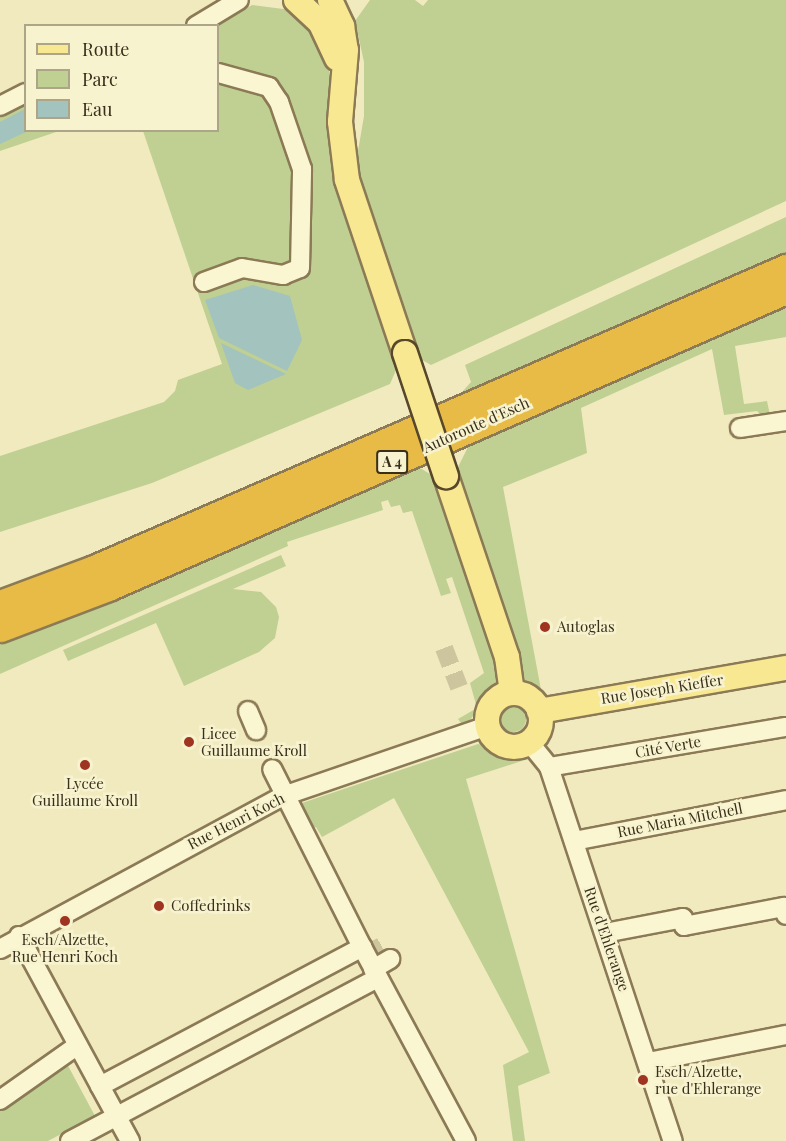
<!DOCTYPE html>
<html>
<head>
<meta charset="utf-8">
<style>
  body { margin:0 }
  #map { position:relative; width:786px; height:1141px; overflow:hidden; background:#f1eabe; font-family:"Playfair Display",serif }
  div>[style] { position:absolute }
  .green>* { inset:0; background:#bfd092 }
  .round { border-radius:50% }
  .water>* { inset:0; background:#a2c3be }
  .minor-tunnel>* { height:18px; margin-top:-9px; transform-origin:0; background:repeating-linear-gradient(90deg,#ccc59d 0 18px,transparent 0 27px) }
  .roads { filter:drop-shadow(2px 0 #8b7a55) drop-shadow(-2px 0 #8b7a55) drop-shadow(0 2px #8b7a55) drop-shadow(0 -2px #8b7a55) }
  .minor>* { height:18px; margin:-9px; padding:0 9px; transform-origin:9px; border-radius:9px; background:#fbf6d2 }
  .major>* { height:24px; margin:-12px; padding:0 12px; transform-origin:12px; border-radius:12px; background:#f8e892 }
  .major>.ring { margin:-12px; padding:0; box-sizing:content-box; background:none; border:24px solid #f8e892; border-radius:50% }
  .highway>* { height:27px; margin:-13.5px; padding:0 13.5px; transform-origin:13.5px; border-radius:13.5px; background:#e8bb47 }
  .bridges { filter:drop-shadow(2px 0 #58472a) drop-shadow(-2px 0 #58472a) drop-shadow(0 2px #58472a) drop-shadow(0 -2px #58472a) }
  .major-bridge>* { height:24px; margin:-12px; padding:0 12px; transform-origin:12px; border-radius:12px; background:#f8e892 }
  .dots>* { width:16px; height:16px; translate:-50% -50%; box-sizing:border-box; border:3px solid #f8f3cf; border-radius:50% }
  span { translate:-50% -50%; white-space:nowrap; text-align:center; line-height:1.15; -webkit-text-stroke:5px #f8f3cf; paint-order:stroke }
  .shield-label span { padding:2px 4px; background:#f8f3cf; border:2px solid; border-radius:4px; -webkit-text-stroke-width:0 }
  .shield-label { font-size:14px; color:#392f1b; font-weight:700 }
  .street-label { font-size:15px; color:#392f1b }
  .poi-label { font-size:15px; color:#392f1b }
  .left { translate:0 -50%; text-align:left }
  .legend { position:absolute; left:24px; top:24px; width:195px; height:108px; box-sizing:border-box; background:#f8f3cf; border:2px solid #aca587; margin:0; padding:8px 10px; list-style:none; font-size:18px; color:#392f1b }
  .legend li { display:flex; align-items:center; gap:12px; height:30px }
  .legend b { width:30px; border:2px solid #aca587 }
</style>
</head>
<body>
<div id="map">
  <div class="green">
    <i style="clip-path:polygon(370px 0,415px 0,423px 6px,428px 0,786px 0,786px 201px,431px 365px,417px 357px,364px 198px,357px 157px,364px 116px,364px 62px,355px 21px)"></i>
    <i style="clip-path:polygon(252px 5px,291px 10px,315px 25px,329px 65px,332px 105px,399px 363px,390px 384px,152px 483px,0 532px,0 456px,164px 402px,175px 391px,178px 380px,222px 364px,143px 131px,218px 130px,218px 26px)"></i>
    <i style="clip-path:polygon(25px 100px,26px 130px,59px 131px,0 151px,0 113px)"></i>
    <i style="clip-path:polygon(786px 217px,786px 256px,455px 400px,471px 382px,465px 365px)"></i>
    <i style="clip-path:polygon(786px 299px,786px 337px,735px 346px,744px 404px,767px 401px,770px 415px,762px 416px,757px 411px,724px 415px,712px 349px,581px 408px,587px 453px,503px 487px,542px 695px,533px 691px,525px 680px,456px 471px,468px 447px,465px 440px)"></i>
    <i style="clip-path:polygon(412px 463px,438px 479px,500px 663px,495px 688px,470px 720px,461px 723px,458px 719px,477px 708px,470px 683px,484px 673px,452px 577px,446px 579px,451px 593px,441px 596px,412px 511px,403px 513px,400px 505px,391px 507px,388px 500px,381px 502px,383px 510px,287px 542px,288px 546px,0 674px,0 645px)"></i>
    <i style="clip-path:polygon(281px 555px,286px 566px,233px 589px,261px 592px,276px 607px,279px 617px,275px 638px,259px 652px,184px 686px,156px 623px,68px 661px,63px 650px)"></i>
    <i class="round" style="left:500px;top:706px;width:26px;height:26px"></i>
    <i style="clip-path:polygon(478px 744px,531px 758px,466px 779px,550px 1073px,518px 1086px,525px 1141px,513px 1141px,503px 1065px,529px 1052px,394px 798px,322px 837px,316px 827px,311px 829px,299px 804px)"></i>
    <i style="clip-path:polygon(66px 1062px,95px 1116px,48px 1141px,0 1141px,0 1109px)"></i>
  </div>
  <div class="water">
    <i style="clip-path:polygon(25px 109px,28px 131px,0 144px,0 122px)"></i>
    <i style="clip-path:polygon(253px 285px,290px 296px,302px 340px,287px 371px,219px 338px,205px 300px)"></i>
    <i style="clip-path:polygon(221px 343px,286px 374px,248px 390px,235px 383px)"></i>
  </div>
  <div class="minor-tunnel">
    <i style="left:444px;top:648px;width:42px;rotate:69deg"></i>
    <i style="left:366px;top:955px;width:20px;rotate:-30deg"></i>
  </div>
  <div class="roads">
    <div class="minor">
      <i style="left:196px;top:26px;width:50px;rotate:-31.2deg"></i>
      <i style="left:0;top:106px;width:29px;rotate:-27deg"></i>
      <i style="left:204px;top:282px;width:40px;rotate:-20.2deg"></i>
      <i style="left:242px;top:268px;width:42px;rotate:9.7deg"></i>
      <i style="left:283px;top:275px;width:18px;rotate:-22deg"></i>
      <i style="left:300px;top:268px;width:99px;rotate:-88.8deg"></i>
      <i style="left:302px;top:169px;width:71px;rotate:-108.9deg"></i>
      <i style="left:279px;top:102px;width:18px;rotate:-124deg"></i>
      <i style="left:269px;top:87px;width:53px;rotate:-164.6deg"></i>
      <i style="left:740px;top:428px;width:47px;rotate:-8.7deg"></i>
      <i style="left:248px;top:711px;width:21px;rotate:67deg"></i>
      <i style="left:529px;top:742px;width:32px;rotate:51deg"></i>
      <i style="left:549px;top:767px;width:394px;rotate:71.7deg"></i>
      <i style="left:549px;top:767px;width:240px;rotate:-9.6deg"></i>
      <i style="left:574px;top:841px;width:216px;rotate:-10.9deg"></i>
      <i style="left:605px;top:933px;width:79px;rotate:-10.9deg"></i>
      <i style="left:683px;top:918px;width:8px;rotate:83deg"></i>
      <i style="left:684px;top:926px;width:102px;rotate:-10.8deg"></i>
      <i style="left:784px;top:907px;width:8px;rotate:76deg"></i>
      <i style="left:19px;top:936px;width:170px;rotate:61.6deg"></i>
      <i style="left:100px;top:1086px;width:297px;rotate:-27.9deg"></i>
      <i style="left:362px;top:947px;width:199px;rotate:-116.8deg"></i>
      <i style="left:362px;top:947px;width:220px;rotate:61.8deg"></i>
      <i style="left:0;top:949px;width:322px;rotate:-28.4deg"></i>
      <i style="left:283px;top:796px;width:216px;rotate:-18.9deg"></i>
      <i style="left:373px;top:969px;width:20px;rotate:-30deg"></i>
      <i style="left:648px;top:1062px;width:141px;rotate:-11.1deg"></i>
      <i style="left:100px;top:1086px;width:63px;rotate:61.4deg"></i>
      <i style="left:0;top:1100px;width:95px;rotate:-35.2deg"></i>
      <i style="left:70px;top:1141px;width:348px;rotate:-27.9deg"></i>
    </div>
    <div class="major">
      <i style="left:296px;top:0;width:33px;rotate:43deg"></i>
      <i style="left:320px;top:22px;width:40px;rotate:65deg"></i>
      <i style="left:330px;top:0;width:29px;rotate:65deg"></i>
      <i style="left:342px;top:26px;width:24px;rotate:81deg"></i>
      <i style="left:346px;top:50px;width:72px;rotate:94.8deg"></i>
      <i style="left:340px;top:122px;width:58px;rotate:83.1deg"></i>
      <i style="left:347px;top:180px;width:182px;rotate:71.5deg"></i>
      <i style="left:446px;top:476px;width:191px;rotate:71.4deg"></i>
      <i style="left:507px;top:657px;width:36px;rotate:82deg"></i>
      <i class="ring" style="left:487px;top:693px;width:30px;height:30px"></i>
      <i style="left:539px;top:711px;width:251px;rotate:-9.9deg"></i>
    </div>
    <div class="highway">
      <i style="left:0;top:604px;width:100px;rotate:-20.4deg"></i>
      <i style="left:94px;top:569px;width:755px;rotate:-23.51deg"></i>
      <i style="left:0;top:628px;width:116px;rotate:-20.8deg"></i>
      <i style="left:108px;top:587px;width:740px;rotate:-23.66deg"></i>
    </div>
  </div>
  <div class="bridges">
    <div class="major-bridge">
      <i style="left:405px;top:353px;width:130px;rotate:71.6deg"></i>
    </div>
  </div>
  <div class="dots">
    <i style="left:545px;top:627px;background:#9f3421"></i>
    <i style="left:189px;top:742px;background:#9f3421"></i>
    <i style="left:85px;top:765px;background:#9f3421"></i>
    <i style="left:159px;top:906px;background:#9f3421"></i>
    <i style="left:65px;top:921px;background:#9f3421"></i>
    <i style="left:643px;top:1080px;background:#9f3421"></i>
  </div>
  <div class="shield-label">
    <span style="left:392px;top:462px">A 4</span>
  </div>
  <div class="street-label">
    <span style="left:476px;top:425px;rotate:-24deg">Autoroute d'Esch</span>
    <span style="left:662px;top:689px;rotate:-9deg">Rue Joseph Kieffer</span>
    <span style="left:668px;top:747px;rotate:-10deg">Cité Verte</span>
    <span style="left:680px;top:820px;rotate:-11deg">Rue Maria Mitchell</span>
    <span style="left:236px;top:821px;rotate:-27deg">Rue Henri Koch</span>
    <span style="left:607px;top:939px;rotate:71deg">Rue d'Ehlerange</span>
  </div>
  <div class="poi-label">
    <span class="left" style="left:557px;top:627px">Autoglas</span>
    <span class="left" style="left:201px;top:742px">Licee<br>Guillaume Kroll</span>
    <span style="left:85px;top:792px">Lycée<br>Guillaume Kroll</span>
    <span class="left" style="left:171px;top:906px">Coffedrinks</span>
    <span style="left:65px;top:948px">Esch/Alzette,<br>Rue Henri Koch</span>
    <span class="left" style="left:655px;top:1080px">Esch/Alzette,<br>rue d'Ehlerange</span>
  </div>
  <ul class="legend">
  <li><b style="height:8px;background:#f8e892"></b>Route</li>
  <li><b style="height:16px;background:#bfd092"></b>Parc</li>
  <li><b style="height:16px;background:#a2c3be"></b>Eau</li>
  </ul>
</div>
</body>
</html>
